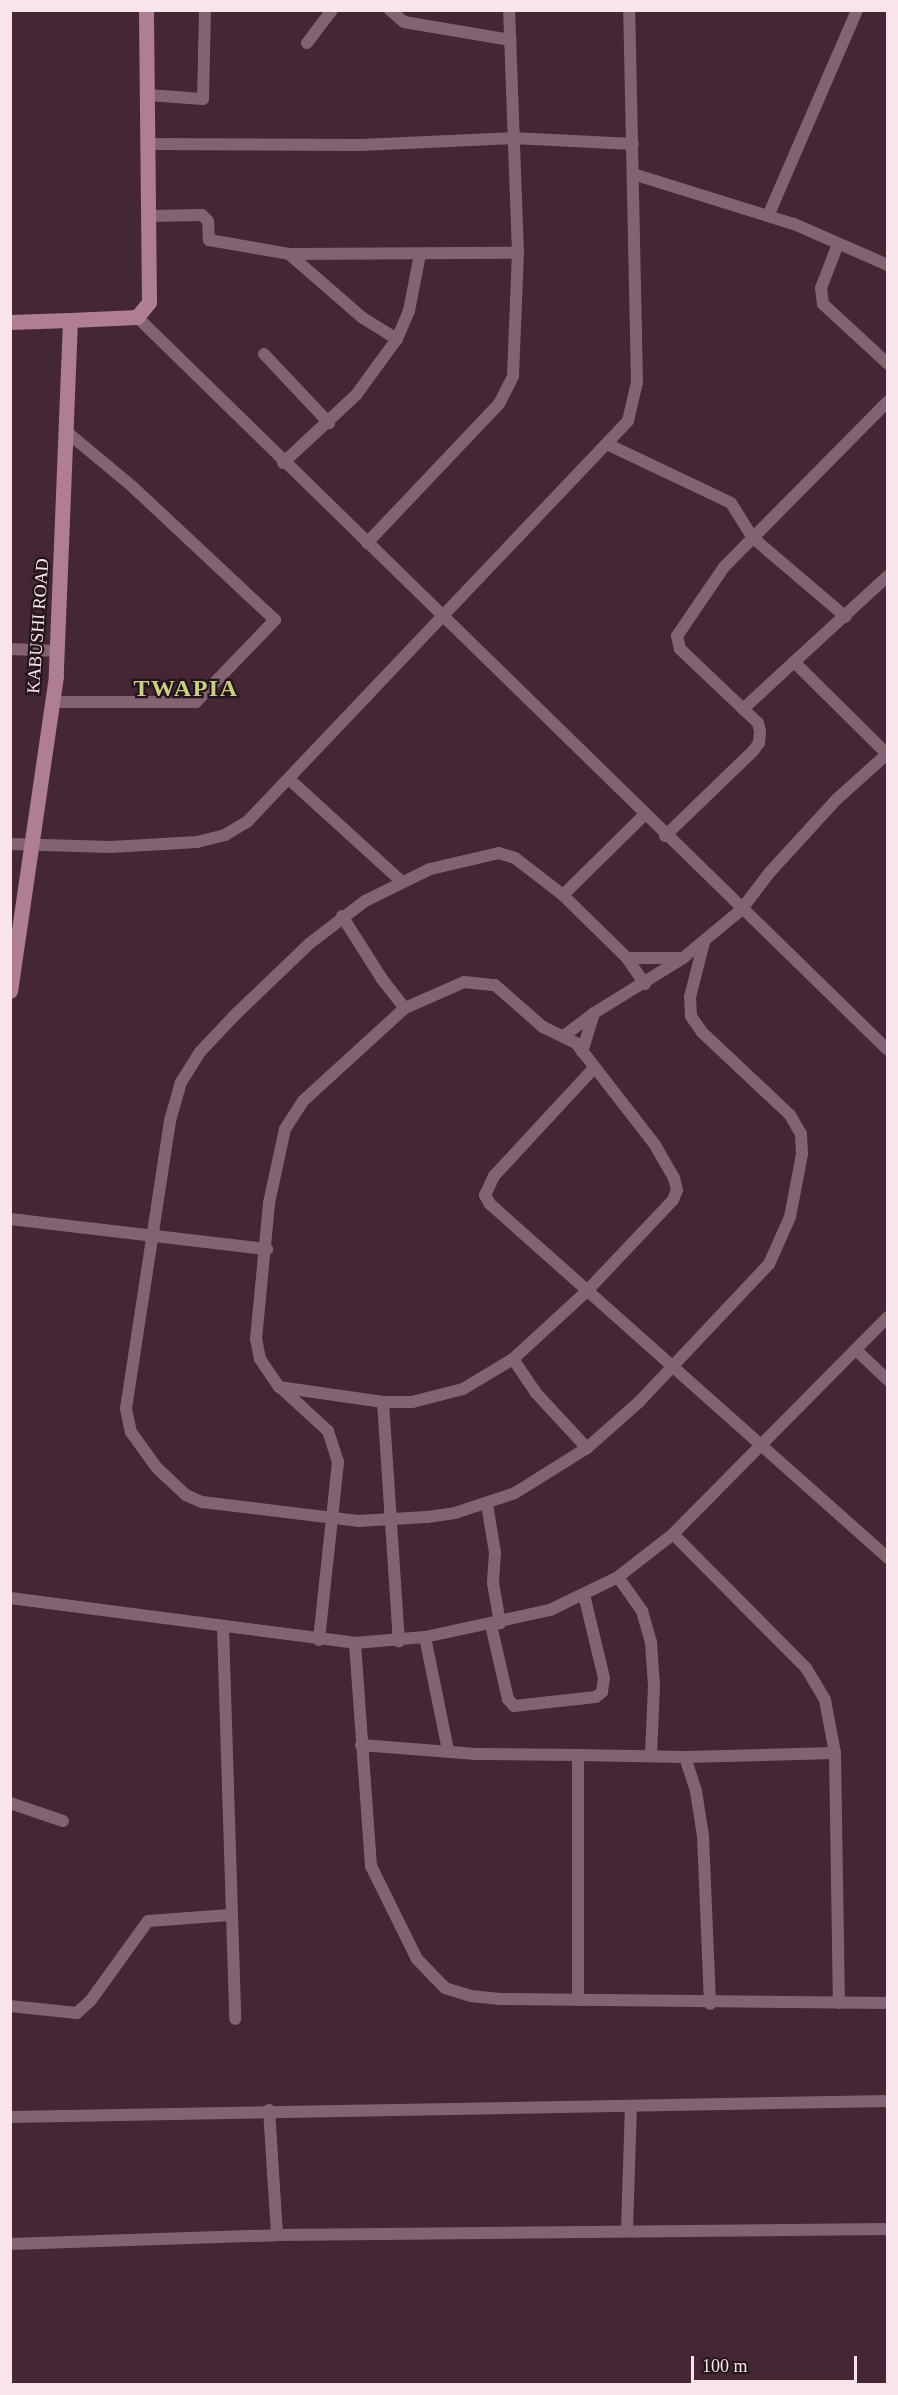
<!DOCTYPE html>
<html>
<head>
<meta charset="utf-8">
<style>
  body { margin:0 }
  #map { position:relative; width:898px; height:2395px; overflow:hidden; background:#442634; font-family:"Times New Roman",serif }
  div>[style] { position:absolute }
  .minor>* { height:12px; margin:-6px; padding:0 6px; transform-origin:6px; border-radius:6px; background:#836371 }
  .secondary>* { height:15px; margin:-7.5px; padding:0 7.5px; transform-origin:7.5px; border-radius:7.5px; background:#b07e94 }
  span { translate:-50% -50%; white-space:nowrap; text-align:center; line-height:1.15; -webkit-text-stroke:4.5px #22141a; paint-order:stroke }
  .street-label { font-size:18px; color:#f9e4ec }
  .district-label { font-size:24px; color:#c9d083; font-weight:700; letter-spacing:1.5px }
  .frame { position:absolute; inset:0; border:12px solid #f9e4ec; pointer-events:none }
  .scale { position:absolute; left:691px; top:2356px; width:166px; height:27px; box-sizing:border-box; border:3px solid #f9e4ec; border-top:0; padding-left:8px; font-size:18px; line-height:21px; white-space:nowrap; color:#f9e4ec; -webkit-text-stroke:4px #22141a; paint-order:stroke }
</style>
</head>
<body>
<div id="map">
  <div class="minor">
    <i style="left:390px;top:10px;width:18px;rotate:41deg"></i>
    <i style="left:404px;top:22px;width:108px;rotate:9.6deg"></i>
    <i style="left:307px;top:43px;width:41px;rotate:-52.9deg"></i>
    <i style="left:148px;top:95px;width:55px;rotate:4.2deg"></i>
    <i style="left:203px;top:99px;width:89px;rotate:-88.7deg"></i>
    <i style="left:149px;top:144px;width:212px;rotate:0.3deg"></i>
    <i style="left:361px;top:145px;width:152px;rotate:-2.6deg"></i>
    <i style="left:513px;top:138px;width:120px;rotate:2.9deg"></i>
    <i style="left:633px;top:174px;width:169px;rotate:17.3deg"></i>
    <i style="left:794px;top:224px;width:103px;rotate:23.6deg"></i>
    <i style="left:150px;top:216px;width:52px;rotate:-1.1deg"></i>
    <i style="left:202px;top:215px;width:8px;rotate:45deg"></i>
    <i style="left:208px;top:221px;width:19px;rotate:87deg"></i>
    <i style="left:209px;top:240px;width:81px;rotate:9.9deg"></i>
    <i style="left:289px;top:254px;width:229px;rotate:-0.3deg"></i>
    <i style="left:768px;top:216px;width:224px;rotate:-66.6deg"></i>
    <i style="left:838px;top:244px;width:47px;rotate:111.1deg"></i>
    <i style="left:821px;top:288px;width:16px;rotate:83deg"></i>
    <i style="left:823px;top:304px;width:88px;rotate:42.7deg"></i>
    <i style="left:289px;top:254px;width:98px;rotate:40.9deg"></i>
    <i style="left:363px;top:318px;width:40px;rotate:32deg"></i>
    <i style="left:137px;top:317px;width:1049px;rotate:44.31deg"></i>
    <i style="left:264px;top:354px;width:95px;rotate:46.7deg"></i>
    <i style="left:609px;top:445px;width:135px;rotate:25.4deg"></i>
    <i style="left:731px;top:503px;width:40px;rotate:58deg"></i>
    <i style="left:752px;top:537px;width:123px;rotate:40.4deg"></i>
    <i style="left:283px;top:463px;width:100px;rotate:-43deg"></i>
    <i style="left:356px;top:395px;width:69px;rotate:-53.8deg"></i>
    <i style="left:397px;top:339px;width:30px;rotate:-67deg"></i>
    <i style="left:409px;top:311px;width:58px;rotate:-79.1deg"></i>
    <i style="left:367px;top:543px;width:192px;rotate:-46.5deg"></i>
    <i style="left:499px;top:404px;width:31px;rotate:-63deg"></i>
    <i style="left:513px;top:376px;width:123px;rotate:-87.7deg"></i>
    <i style="left:518px;top:253px;width:243px;rotate:-92.1deg"></i>
    <i style="left:10px;top:649px;width:47px;rotate:2.4deg"></i>
    <i style="left:53px;top:702px;width:143px"></i>
    <i style="left:196px;top:702px;width:114px;rotate:-46.1deg"></i>
    <i style="left:275px;top:620px;width:195px;rotate:-136.9deg"></i>
    <i style="left:133px;top:487px;width:85px;rotate:-140.3deg"></i>
    <i style="left:743px;top:709px;width:69px;rotate:-42.7deg"></i>
    <i style="left:887px;top:754px;width:131px;rotate:-135.3deg"></i>
    <i style="left:794px;top:662px;width:127px;rotate:-42.5deg"></i>
    <i style="left:290px;top:780px;width:151px;rotate:42.3deg"></i>
    <i style="left:665px;top:836px;width:122px;rotate:-44deg"></i>
    <i style="left:753px;top:751px;width:10px;rotate:-53deg"></i>
    <i style="left:759px;top:743px;width:12px;rotate:-85deg"></i>
    <i style="left:760px;top:731px;width:8px;rotate:-104deg"></i>
    <i style="left:758px;top:723px;width:108px;rotate:-136.5deg"></i>
    <i style="left:680px;top:649px;width:13px;rotate:-103deg"></i>
    <i style="left:677px;top:636px;width:83px;rotate:-55.7deg"></i>
    <i style="left:724px;top:567px;width:233px;rotate:-45.3deg"></i>
    <i style="left:10px;top:844px;width:101px;rotate:1.7deg"></i>
    <i style="left:111px;top:847px;width:86px;rotate:-3.3deg"></i>
    <i style="left:197px;top:842px;width:29px;rotate:-14deg"></i>
    <i style="left:225px;top:835px;width:26px;rotate:-31deg"></i>
    <i style="left:247px;top:822px;width:553px;rotate:-46.47deg"></i>
    <i style="left:628px;top:421px;width:39px;rotate:-77deg"></i>
    <i style="left:637px;top:383px;width:373px;rotate:-91.2deg"></i>
    <i style="left:563px;top:895px;width:114px;rotate:-44.6deg"></i>
    <i style="left:342px;top:916px;width:75px;rotate:57.6deg"></i>
    <i style="left:382px;top:979px;width:37px;rotate:52deg"></i>
    <i style="left:627px;top:958px;width:56px"></i>
    <i style="left:464px;top:982px;width:31px;rotate:6deg"></i>
    <i style="left:495px;top:985px;width:64px;rotate:41.2deg"></i>
    <i style="left:543px;top:1027px;width:37px;rotate:26deg"></i>
    <i style="left:576px;top:1043px;width:129px;rotate:52.2deg"></i>
    <i style="left:655px;top:1145px;width:38px;rotate:60deg"></i>
    <i style="left:674px;top:1178px;width:12px;rotate:76deg"></i>
    <i style="left:677px;top:1190px;width:11px;rotate:112deg"></i>
    <i style="left:673px;top:1200px;width:125px;rotate:133.4deg"></i>
    <i style="left:587px;top:1291px;width:100px;rotate:137.4deg"></i>
    <i style="left:513px;top:1359px;width:58px;rotate:149deg"></i>
    <i style="left:463px;top:1389px;width:53px;rotate:165.7deg"></i>
    <i style="left:412px;top:1402px;width:29px;rotate:180deg"></i>
    <i style="left:383px;top:1402px;width:105px;rotate:-171.8deg"></i>
    <i style="left:279px;top:1387px;width:34px;rotate:-124deg"></i>
    <i style="left:260px;top:1359px;width:20px;rotate:-101deg"></i>
    <i style="left:256px;top:1339px;width:137px;rotate:-84.5deg"></i>
    <i style="left:269px;top:1203px;width:76px;rotate:-77.8deg"></i>
    <i style="left:285px;top:1129px;width:33px;rotate:-57deg"></i>
    <i style="left:303px;top:1101px;width:138px;rotate:-42.4deg"></i>
    <i style="left:405px;top:1008px;width:64px;rotate:-23.8deg"></i>
    <i style="left:645px;top:984px;width:32px;rotate:-125deg"></i>
    <i style="left:627px;top:958px;width:90px;rotate:-135.5deg"></i>
    <i style="left:563px;top:895px;width:61px;rotate:-142.4deg"></i>
    <i style="left:515px;top:858px;width:17px;rotate:-163deg"></i>
    <i style="left:499px;top:853px;width:71px;rotate:166.9deg"></i>
    <i style="left:430px;top:869px;width:72px;rotate:153.8deg"></i>
    <i style="left:365px;top:901px;width:69px;rotate:142.6deg"></i>
    <i style="left:310px;top:943px;width:105px;rotate:136.2deg"></i>
    <i style="left:234px;top:1016px;width:50px;rotate:133.4deg"></i>
    <i style="left:200px;top:1052px;width:36px;rotate:122deg"></i>
    <i style="left:181px;top:1082px;width:41px;rotate:105.8deg"></i>
    <i style="left:170px;top:1121px;width:291px;rotate:98.7deg"></i>
    <i style="left:126px;top:1409px;width:24px;rotate:78deg"></i>
    <i style="left:131px;top:1432px;width:44px;rotate:54.2deg"></i>
    <i style="left:157px;top:1468px;width:40px;rotate:43deg"></i>
    <i style="left:186px;top:1495px;width:17px;rotate:24deg"></i>
    <i style="left:202px;top:1502px;width:157px;rotate:6.9deg"></i>
    <i style="left:358px;top:1521px;width:69px;rotate:-3.3deg"></i>
    <i style="left:427px;top:1517px;width:28px;rotate:-8deg"></i>
    <i style="left:455px;top:1513px;width:63px;rotate:-18.4deg"></i>
    <i style="left:515px;top:1493px;width:85px;rotate:-32deg"></i>
    <i style="left:587px;top:1448px;width:69px;rotate:-41.5deg"></i>
    <i style="left:639px;top:1402px;width:190px;rotate:-46.7deg"></i>
    <i style="left:769px;top:1264px;width:51px;rotate:-65.9deg"></i>
    <i style="left:790px;top:1217px;width:64px;rotate:-79.2deg"></i>
    <i style="left:802px;top:1154px;width:20px;rotate:-93deg"></i>
    <i style="left:801px;top:1134px;width:22px;rotate:-120deg"></i>
    <i style="left:790px;top:1115px;width:121px;rotate:-136.7deg"></i>
    <i style="left:702px;top:1032px;width:19px;rotate:-125deg"></i>
    <i style="left:691px;top:1016px;width:19px;rotate:-93deg"></i>
    <i style="left:690px;top:997px;width:57px;rotate:-75.7deg"></i>
    <i style="left:565px;top:1035px;width:36px;rotate:-37deg"></i>
    <i style="left:594px;top:1013px;width:105px;rotate:-31.7deg"></i>
    <i style="left:683px;top:958px;width:75px;rotate:-39.6deg"></i>
    <i style="left:741px;top:910px;width:48px;rotate:-52.7deg"></i>
    <i style="left:770px;top:872px;width:99px;rotate:-47.5deg"></i>
    <i style="left:837px;top:799px;width:69px;rotate:-42deg"></i>
    <i style="left:582px;top:1052px;width:41px;rotate:-72.9deg"></i>
    <i style="left:594px;top:1068px;width:147px;rotate:132.8deg"></i>
    <i style="left:494px;top:1176px;width:21px;rotate:115deg"></i>
    <i style="left:485px;top:1195px;width:10px;rotate:61deg"></i>
    <i style="left:490px;top:1204px;width:533px;rotate:41.65deg"></i>
    <i style="left:10px;top:1219px;width:259px;rotate:6.7deg"></i>
    <i style="left:856px;top:1350px;width:44px;rotate:43.2deg"></i>
    <i style="left:513px;top:1359px;width:41px;rotate:55.9deg"></i>
    <i style="left:536px;top:1393px;width:75px;rotate:47.2deg"></i>
    <i style="left:280px;top:1387px;width:65px;rotate:42.5deg"></i>
    <i style="left:328px;top:1431px;width:33px;rotate:72deg"></i>
    <i style="left:338px;top:1462px;width:179px;rotate:96.1deg"></i>
    <i style="left:383px;top:1402px;width:240px;rotate:86.2deg"></i>
    <i style="left:487px;top:1504px;width:50px;rotate:80.7deg"></i>
    <i style="left:495px;top:1553px;width:30px;rotate:94deg"></i>
    <i style="left:493px;top:1583px;width:41px;rotate:80.1deg"></i>
    <i style="left:673px;top:1534px;width:189px;rotate:45.2deg"></i>
    <i style="left:806px;top:1668px;width:37px;rotate:59deg"></i>
    <i style="left:825px;top:1700px;width:54px;rotate:79.3deg"></i>
    <i style="left:835px;top:1753px;width:250px;rotate:89.1deg"></i>
    <i style="left:618px;top:1577px;width:42px;rotate:54.8deg"></i>
    <i style="left:642px;top:1611px;width:32px;rotate:74deg"></i>
    <i style="left:651px;top:1642px;width:44px;rotate:86.1deg"></i>
    <i style="left:654px;top:1686px;width:70px;rotate:92.5deg"></i>
    <i style="left:10px;top:1598px;width:348px;rotate:7.4deg"></i>
    <i style="left:355px;top:1643px;width:70px;rotate:-4.9deg"></i>
    <i style="left:425px;top:1637px;width:128px;rotate:-12.2deg"></i>
    <i style="left:550px;top:1610px;width:76px;rotate:-25.9deg"></i>
    <i style="left:618px;top:1577px;width:70px;rotate:-38deg"></i>
    <i style="left:673px;top:1534px;width:305px;rotate:-45.3deg"></i>
    <i style="left:491px;top:1625px;width:76px;rotate:77.1deg"></i>
    <i style="left:508px;top:1699px;width:9px;rotate:49deg"></i>
    <i style="left:514px;top:1706px;width:82px;rotate:-6.3deg"></i>
    <i style="left:596px;top:1697px;width:8px;rotate:-40deg"></i>
    <i style="left:602px;top:1692px;width:14px;rotate:-82deg"></i>
    <i style="left:604px;top:1678px;width:85px;rotate:-103.5deg"></i>
    <i style="left:223px;top:1628px;width:391px;rotate:88.2deg"></i>
    <i style="left:425px;top:1637px;width:115px;rotate:78.5deg"></i>
    <i style="left:355px;top:1643px;width:224px;rotate:85.9deg"></i>
    <i style="left:371px;top:1866px;width:104px;rotate:63.7deg"></i>
    <i style="left:417px;top:1959px;width:40px;rotate:46deg"></i>
    <i style="left:445px;top:1988px;width:27px;rotate:17deg"></i>
    <i style="left:471px;top:1996px;width:29px;rotate:6deg"></i>
    <i style="left:500px;top:1999px;width:388px;rotate:0.6deg"></i>
    <i style="left:361px;top:1745px;width:115px;rotate:4.5deg"></i>
    <i style="left:476px;top:1754px;width:102px;rotate:0.6deg"></i>
    <i style="left:685px;top:1757px;width:36px;rotate:72deg"></i>
    <i style="left:696px;top:1791px;width:46px;rotate:81.2deg"></i>
    <i style="left:703px;top:1836px;width:168px;rotate:87.6deg"></i>
    <i style="left:10px;top:1803px;width:56px;rotate:18.8deg"></i>
    <i style="left:578px;top:2000px;width:245px;rotate:-90deg"></i>
    <i style="left:578px;top:1755px;width:107px;rotate:1.1deg"></i>
    <i style="left:685px;top:1757px;width:150px;rotate:-1.5deg"></i>
    <i style="left:10px;top:2006px;width:67px;rotate:6deg"></i>
    <i style="left:77px;top:2013px;width:19px;rotate:-43deg"></i>
    <i style="left:91px;top:2000px;width:97px;rotate:-54.2deg"></i>
    <i style="left:148px;top:1921px;width:82px;rotate:-4.2deg"></i>
    <i style="left:269px;top:2110px;width:125px;rotate:86.3deg"></i>
    <i style="left:10px;top:2117px;width:878px;rotate:-1.04deg"></i>
    <i style="left:627px;top:2231px;width:124px;rotate:-88.2deg"></i>
    <i style="left:10px;top:2244px;width:267px;rotate:-1.9deg"></i>
    <i style="left:277px;top:2235px;width:611px;rotate:-0.56deg"></i>
  </div>
  <div class="secondary">
    <i style="left:70px;top:320px;width:67px;rotate:-2.6deg"></i>
    <i style="left:137px;top:317px;width:19px;rotate:-51deg"></i>
    <i style="left:149px;top:302px;width:292px;rotate:-90.6deg"></i>
    <i style="left:10px;top:322px;width:60px;rotate:-1.9deg"></i>
    <i style="left:70px;top:320px;width:356px;rotate:92.3deg"></i>
    <i style="left:56px;top:676px;width:318px;rotate:98.3deg"></i>
  </div>
  <div class="street-label">
    <span style="left:38px;top:626px;rotate:-86deg">KABUSHI ROAD</span>
  </div>
  <div class="district-label">
    <span style="left:186px;top:689px">TWAPIA</span>
  </div>
  <div class="frame"></div>
  <div class="scale">100 m</div>
</div>
</body>
</html>
